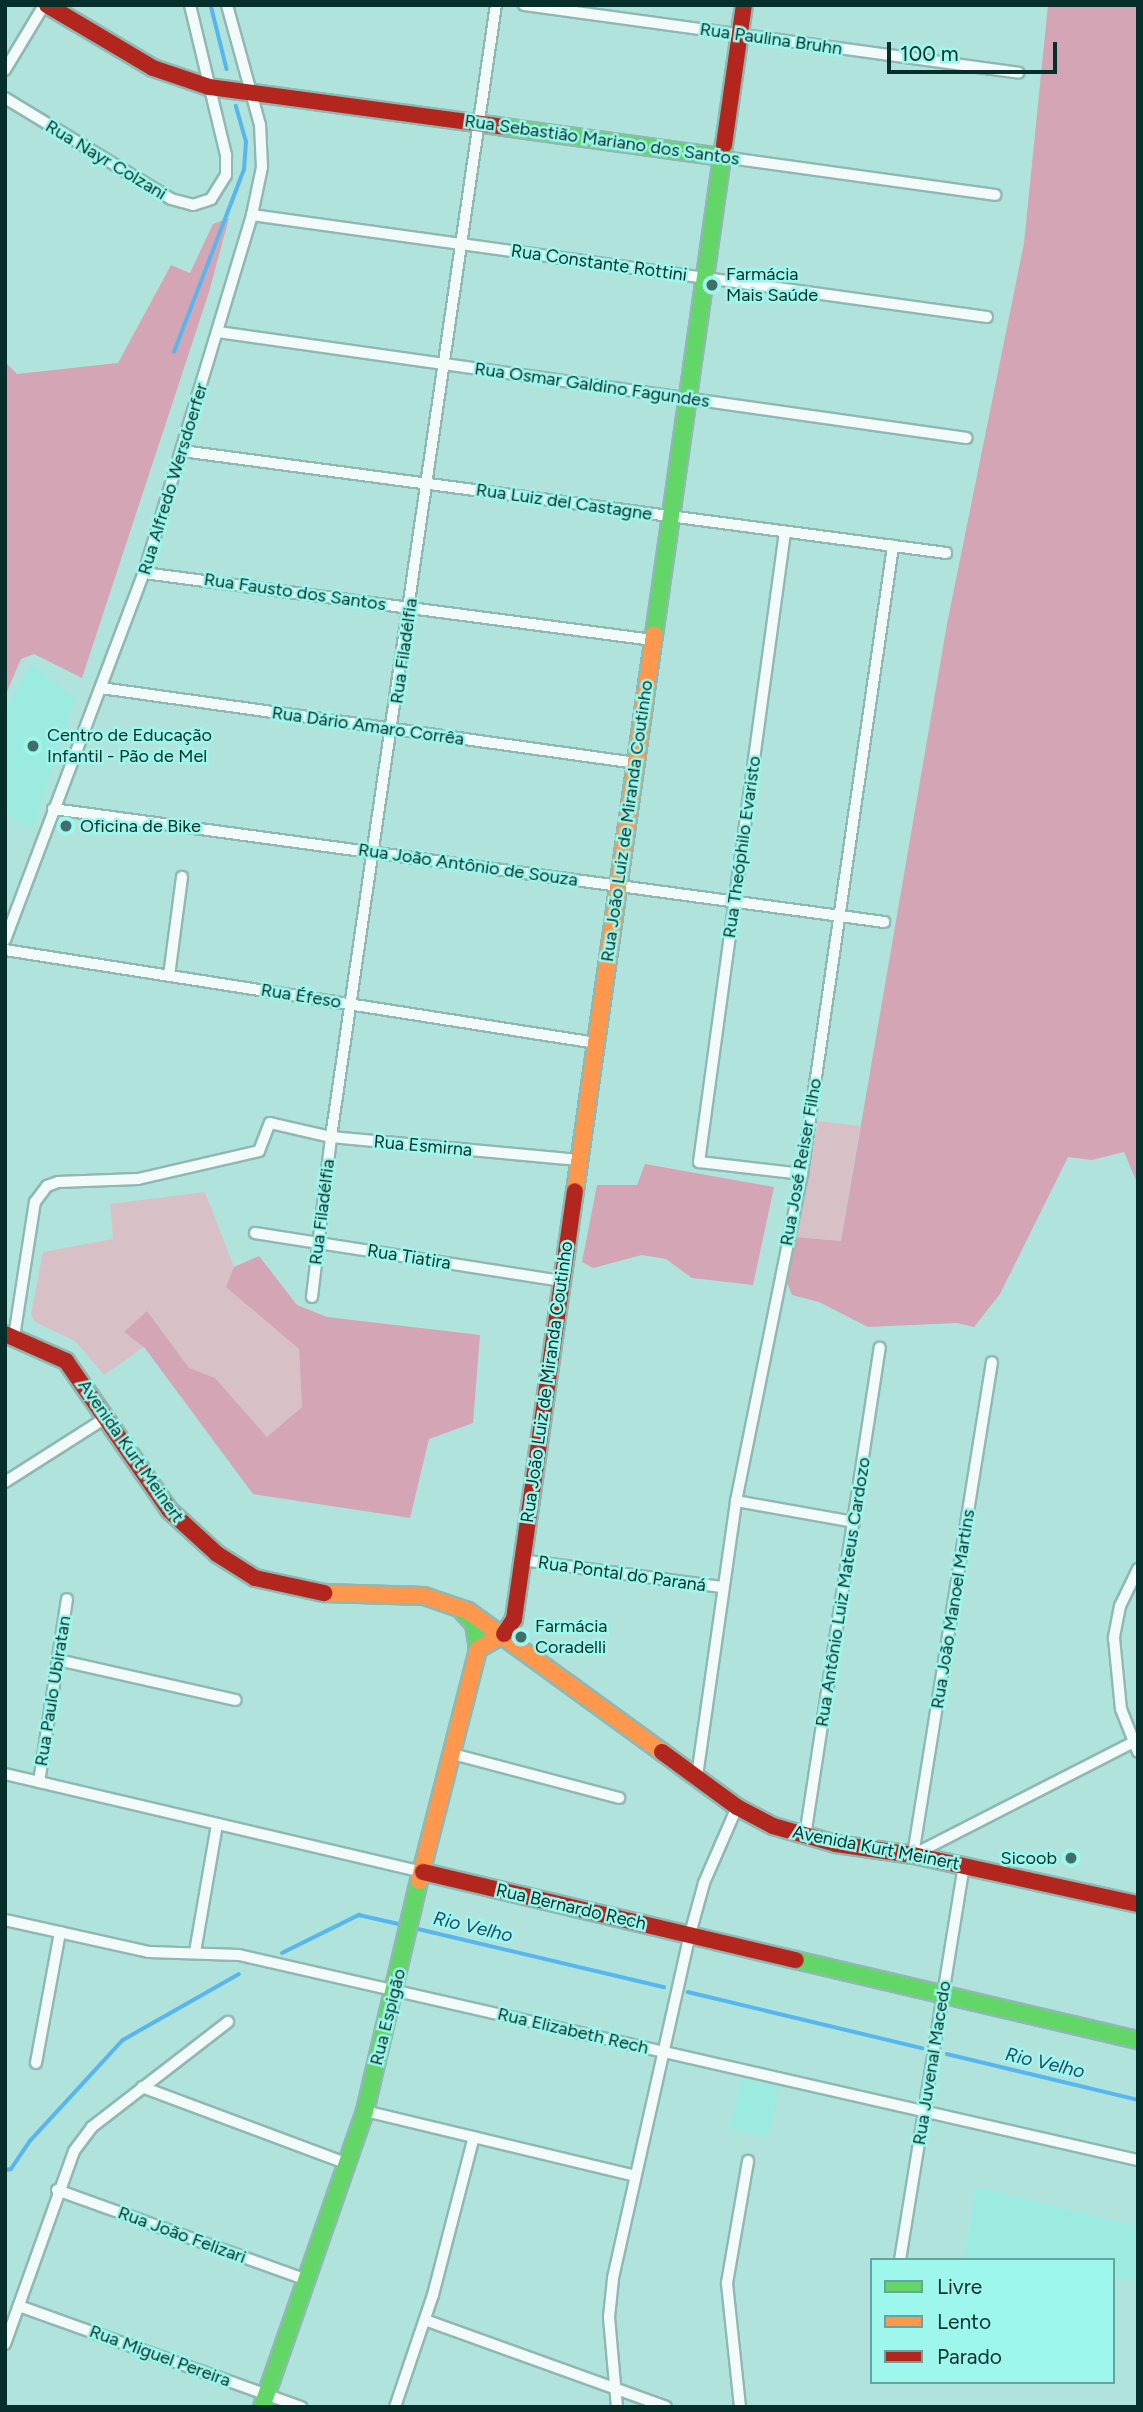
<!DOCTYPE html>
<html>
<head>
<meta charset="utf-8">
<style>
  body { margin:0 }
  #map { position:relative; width:1143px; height:2412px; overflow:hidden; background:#b1e3dd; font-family:Figtree,sans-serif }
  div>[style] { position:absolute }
  .built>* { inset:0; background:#9cebe1 }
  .green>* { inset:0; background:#d8c0c7 }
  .forest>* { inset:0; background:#d4a5b4 }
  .stream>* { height:3.5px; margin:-1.75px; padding:0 1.75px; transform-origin:1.75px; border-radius:1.75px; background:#58b6ee }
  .roads { filter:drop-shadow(2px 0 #90b8b3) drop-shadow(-2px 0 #90b8b3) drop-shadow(0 2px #90b8b3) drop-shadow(0 -2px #90b8b3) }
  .street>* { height:10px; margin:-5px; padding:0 5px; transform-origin:5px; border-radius:5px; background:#f3fbfa }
  .fast>* { height:16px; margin:-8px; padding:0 8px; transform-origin:8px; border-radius:8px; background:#63d668 }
  .slow>* { height:16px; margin:-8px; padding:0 8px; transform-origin:8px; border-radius:8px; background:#ff974d }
  .jam>* { height:16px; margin:-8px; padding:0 8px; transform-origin:8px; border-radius:8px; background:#b3261e }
  .dots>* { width:19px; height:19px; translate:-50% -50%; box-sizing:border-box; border:4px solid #9df7ec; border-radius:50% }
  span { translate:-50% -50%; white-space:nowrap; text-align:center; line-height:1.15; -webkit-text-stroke:5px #9df7ec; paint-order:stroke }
  .street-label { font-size:18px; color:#062f2b }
  .poi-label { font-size:18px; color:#062f2b }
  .left { translate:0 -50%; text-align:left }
  .right { translate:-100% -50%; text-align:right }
  .water-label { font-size:19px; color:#214b6e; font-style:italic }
  .frame { position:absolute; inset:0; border:7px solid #062f2b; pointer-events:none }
  .legend { position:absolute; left:870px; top:2258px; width:245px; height:126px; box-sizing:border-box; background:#9df7ec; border:2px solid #61a79f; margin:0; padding:9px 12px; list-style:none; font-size:21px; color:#062f2b }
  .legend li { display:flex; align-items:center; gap:14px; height:35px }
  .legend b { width:35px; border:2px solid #61a79f }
  .scale { position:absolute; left:887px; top:42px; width:170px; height:32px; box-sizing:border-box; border:4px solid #062f2b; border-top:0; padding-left:9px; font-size:21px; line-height:24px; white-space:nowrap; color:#062f2b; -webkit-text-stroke:5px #9df7ec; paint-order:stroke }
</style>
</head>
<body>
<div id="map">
  <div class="built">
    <i style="clip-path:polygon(32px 663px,75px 699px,33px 830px,5px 813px,5px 712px)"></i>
    <i style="clip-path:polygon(742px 2078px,780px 2087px,768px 2137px,730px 2128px)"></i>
    <i style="clip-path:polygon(976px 2187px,1138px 2226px,1138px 2279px,1113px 2279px,1113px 2260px,964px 2260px)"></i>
  </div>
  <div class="green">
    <i style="clip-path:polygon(818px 1121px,860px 1126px,841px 1241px,795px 1237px)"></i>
    <i style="clip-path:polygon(205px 1192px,234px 1267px,227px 1287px,299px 1349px,302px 1407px,267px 1437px,215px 1378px,189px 1368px,147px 1311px,144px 1347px,104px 1375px,75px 1341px,35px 1322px,31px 1314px,43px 1252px,113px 1239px,110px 1204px)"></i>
  </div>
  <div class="forest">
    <i style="clip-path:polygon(1048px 5px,1138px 5px,1138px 1185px,1124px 1152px,1092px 1160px,1068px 1157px,1000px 1294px,974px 1327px,957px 1323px,868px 1327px,819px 1302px,792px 1295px,785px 1278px,795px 1237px,841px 1241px,947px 624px,1024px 243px)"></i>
    <i style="clip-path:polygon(229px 218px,209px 292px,82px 678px,34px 654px,21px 659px,5px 696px,5px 362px,17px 374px,118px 363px,171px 265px,190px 273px,213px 224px)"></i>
    <i style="clip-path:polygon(645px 1164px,774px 1187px,753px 1285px,692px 1278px,666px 1259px,642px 1255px,593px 1268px,582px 1262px,597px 1185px,637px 1185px)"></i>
    <i style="clip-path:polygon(259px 1256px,297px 1305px,327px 1317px,480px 1335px,473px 1423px,429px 1439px,410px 1518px,253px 1494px,144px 1347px,124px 1332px,147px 1311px,189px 1368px,215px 1378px,267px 1437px,302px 1407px,299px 1349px,226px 1287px,234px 1267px)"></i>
  </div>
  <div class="stream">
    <i style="left:211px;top:5px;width:66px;rotate:76deg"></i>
    <i style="left:174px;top:352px;width:195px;rotate:-69deg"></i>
    <i style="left:244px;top:170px;width:28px;rotate:-86deg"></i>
    <i style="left:246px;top:142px;width:37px;rotate:-106deg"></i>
    <i style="left:414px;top:1928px;width:257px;rotate:13.3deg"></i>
    <i style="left:282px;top:1953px;width:86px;rotate:-26.3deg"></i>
    <i style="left:359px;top:1915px;width:45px;rotate:12.8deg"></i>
    <i style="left:688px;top:1992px;width:241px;rotate:13.5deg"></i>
    <i style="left:947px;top:2054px;width:196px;rotate:13.5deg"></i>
    <i style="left:5px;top:2170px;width:6px;rotate:-9deg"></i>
    <i style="left:11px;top:2169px;width:34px;rotate:-56deg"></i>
    <i style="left:30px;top:2141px;width:137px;rotate:-47.4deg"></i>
    <i style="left:123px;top:2040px;width:133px;rotate:-29.6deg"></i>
  </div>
  <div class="roads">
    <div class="street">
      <i style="left:524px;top:5px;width:499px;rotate:7.8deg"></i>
      <i style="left:5px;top:70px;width:76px;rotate:-59deg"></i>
      <i style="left:5px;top:98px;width:194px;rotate:31.3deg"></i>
      <i style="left:171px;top:199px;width:23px;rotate:15deg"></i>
      <i style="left:193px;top:205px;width:19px;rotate:-18deg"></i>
      <i style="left:211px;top:199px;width:28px;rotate:-58deg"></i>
      <i style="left:226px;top:175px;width:20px;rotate:-90deg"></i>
      <i style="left:226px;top:155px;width:154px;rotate:-103.5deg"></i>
      <i style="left:722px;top:157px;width:276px;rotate:7.9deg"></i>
      <i style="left:252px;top:215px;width:742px;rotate:7.9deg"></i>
      <i style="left:218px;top:332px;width:756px;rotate:8.06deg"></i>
      <i style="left:182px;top:451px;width:771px;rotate:7.6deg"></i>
      <i style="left:785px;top:532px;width:636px;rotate:97.77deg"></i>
      <i style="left:699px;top:1162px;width:104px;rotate:6.6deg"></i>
      <i style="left:144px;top:573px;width:513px;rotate:7.5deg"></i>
      <i style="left:101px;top:688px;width:540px;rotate:7.98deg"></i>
      <i style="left:53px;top:809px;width:839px;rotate:7.74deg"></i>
      <i style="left:5px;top:940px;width:392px;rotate:-69.3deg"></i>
      <i style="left:144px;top:573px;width:374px;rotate:-73.2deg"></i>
      <i style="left:252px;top:215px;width:49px;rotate:-78.2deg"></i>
      <i style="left:262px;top:167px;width:42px;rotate:-92.7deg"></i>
      <i style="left:260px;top:125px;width:124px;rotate:-105.4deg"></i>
      <i style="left:5px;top:950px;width:598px;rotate:8.94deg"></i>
      <i style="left:169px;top:976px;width:100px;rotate:-82.5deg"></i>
      <i style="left:255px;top:1233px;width:311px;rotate:8.9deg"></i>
      <i style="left:312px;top:1297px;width:161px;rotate:-83.2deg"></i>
      <i style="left:331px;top:1137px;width:1144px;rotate:-81.71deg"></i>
      <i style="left:14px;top:1337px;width:137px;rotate:-81.2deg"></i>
      <i style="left:35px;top:1202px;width:20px;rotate:-53deg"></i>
      <i style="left:47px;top:1186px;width:12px;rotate:-20deg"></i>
      <i style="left:58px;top:1182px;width:80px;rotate:-2.1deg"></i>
      <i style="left:138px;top:1179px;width:124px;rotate:-13deg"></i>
      <i style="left:259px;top:1151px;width:30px;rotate:-69deg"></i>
      <i style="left:270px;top:1123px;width:63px;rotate:12.9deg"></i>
      <i style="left:331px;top:1137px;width:247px;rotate:5.3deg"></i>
      <i style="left:5px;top:1482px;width:121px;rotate:-32.5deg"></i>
      <i style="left:736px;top:1501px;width:120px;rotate:10.1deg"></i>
      <i style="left:522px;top:1560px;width:202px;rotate:7.7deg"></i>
      <i style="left:1138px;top:1569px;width:41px;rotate:115.9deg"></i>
      <i style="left:1120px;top:1606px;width:33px;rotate:101deg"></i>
      <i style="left:1114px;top:1638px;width:71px;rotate:84.4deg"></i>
      <i style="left:1121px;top:1709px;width:46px;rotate:68.4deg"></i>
      <i style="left:58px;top:1660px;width:182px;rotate:12.7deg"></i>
      <i style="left:449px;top:1753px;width:176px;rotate:14.8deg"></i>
      <i style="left:5px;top:1774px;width:429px;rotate:13.2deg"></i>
      <i style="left:697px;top:1776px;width:278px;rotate:-81.9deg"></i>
      <i style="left:736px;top:1501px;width:334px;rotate:-78.6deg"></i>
      <i style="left:802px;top:1174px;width:635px;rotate:-81.75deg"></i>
      <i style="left:39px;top:1782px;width:185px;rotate:-81.3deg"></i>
      <i style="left:805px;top:1836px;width:494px;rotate:-81.3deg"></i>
      <i style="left:913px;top:1855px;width:499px;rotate:-80.9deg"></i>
      <i style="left:913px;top:1855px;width:246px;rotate:-27.1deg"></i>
      <i style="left:5px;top:1920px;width:148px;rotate:12.5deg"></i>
      <i style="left:149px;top:1952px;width:90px;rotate:1.9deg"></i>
      <i style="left:239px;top:1955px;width:922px;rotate:12.85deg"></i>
      <i style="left:195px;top:1952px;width:130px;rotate:-80.2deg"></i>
      <i style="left:36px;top:2063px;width:133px;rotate:-79.6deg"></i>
      <i style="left:142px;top:2087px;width:220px;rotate:20.5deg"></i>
      <i style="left:365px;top:2111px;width:278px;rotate:13.5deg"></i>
      <i style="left:57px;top:2190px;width:266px;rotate:19.8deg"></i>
      <i style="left:900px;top:2260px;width:399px;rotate:-80.8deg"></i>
      <i style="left:19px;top:2306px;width:300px;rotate:19.7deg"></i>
      <i style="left:425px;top:2320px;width:256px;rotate:19.8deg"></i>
      <i style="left:5px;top:2344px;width:205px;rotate:-70.3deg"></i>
      <i style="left:74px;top:2151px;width:30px;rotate:-53deg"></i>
      <i style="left:92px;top:2127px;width:172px;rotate:-37.7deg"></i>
      <i style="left:395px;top:2407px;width:118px;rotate:-71.3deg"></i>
      <i style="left:433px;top:2295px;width:163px;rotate:-75.5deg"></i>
      <i style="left:617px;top:2407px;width:90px;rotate:-95.1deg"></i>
      <i style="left:609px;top:2317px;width:39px;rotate:-84deg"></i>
      <i style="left:613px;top:2278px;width:353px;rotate:-77.4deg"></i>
      <i style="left:690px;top:1934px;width:53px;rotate:-74.6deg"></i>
      <i style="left:704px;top:1883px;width:83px;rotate:-66.5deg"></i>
      <i style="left:740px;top:2407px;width:125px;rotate:-96deg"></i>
      <i style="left:727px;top:2283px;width:124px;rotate:-80.2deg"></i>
    </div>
    <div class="fast">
      <i style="left:503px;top:127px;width:221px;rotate:7.8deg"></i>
      <i style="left:654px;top:635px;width:495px;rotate:-81.9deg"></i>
      <i style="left:462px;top:1611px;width:18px;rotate:47deg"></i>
      <i style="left:474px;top:1624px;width:25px;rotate:81deg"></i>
      <i style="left:796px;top:1960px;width:351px;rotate:13.2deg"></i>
      <i style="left:262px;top:2407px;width:313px;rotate:-70.8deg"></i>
      <i style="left:365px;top:2111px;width:236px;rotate:-76.8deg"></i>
    </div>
    <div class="slow">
      <i style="left:575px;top:1191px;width:562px;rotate:-81.91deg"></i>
      <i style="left:324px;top:1593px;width:100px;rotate:1.7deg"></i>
      <i style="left:424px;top:1596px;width:46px;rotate:18.8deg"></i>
      <i style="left:468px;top:1611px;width:240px;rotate:36deg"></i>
      <i style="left:419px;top:1881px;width:239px;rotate:-75.7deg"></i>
      <i style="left:478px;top:1649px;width:30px;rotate:-30deg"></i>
    </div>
    <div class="jam">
      <i style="left:47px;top:5px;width:123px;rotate:30.7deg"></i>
      <i style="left:153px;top:68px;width:59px;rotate:18.7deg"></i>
      <i style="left:209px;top:87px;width:297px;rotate:7.7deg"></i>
      <i style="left:724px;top:145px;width:141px;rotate:-81.9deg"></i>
      <i style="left:5px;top:1334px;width:67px;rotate:23.9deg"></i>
      <i style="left:66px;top:1361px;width:181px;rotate:55.3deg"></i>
      <i style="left:169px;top:1510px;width:65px;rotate:42.5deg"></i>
      <i style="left:217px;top:1554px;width:45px;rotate:32.3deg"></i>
      <i style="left:255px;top:1578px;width:71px;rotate:12.3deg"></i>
      <i style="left:504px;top:1634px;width:18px;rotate:-56deg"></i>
      <i style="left:514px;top:1619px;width:432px;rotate:-81.9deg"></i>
      <i style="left:662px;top:1752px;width:93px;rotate:36.3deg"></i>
      <i style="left:737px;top:1807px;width:41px;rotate:27.8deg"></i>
      <i style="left:773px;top:1826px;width:66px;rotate:15.9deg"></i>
      <i style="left:836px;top:1844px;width:78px;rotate:8.1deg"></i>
      <i style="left:913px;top:1855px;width:230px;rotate:12.3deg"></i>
      <i style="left:423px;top:1872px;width:383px;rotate:13.3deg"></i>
    </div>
  </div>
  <div class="dots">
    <i style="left:712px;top:285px;background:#426e69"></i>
    <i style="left:33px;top:746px;background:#426e69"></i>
    <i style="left:66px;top:826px;background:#426e69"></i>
    <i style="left:521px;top:1637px;background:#426e69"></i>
    <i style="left:1071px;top:1858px;background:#426e69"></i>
  </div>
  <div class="street-label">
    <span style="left:771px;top:39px;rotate:8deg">Rua Paulina Bruhn</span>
    <span style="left:602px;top:140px;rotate:8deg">Rua Sebastião Mariano dos Santos</span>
    <span style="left:106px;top:160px;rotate:31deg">Rua Nayr Colzani</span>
    <span style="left:599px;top:263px;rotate:8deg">Rua Constante Rottini</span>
    <span style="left:592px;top:385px;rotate:8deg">Rua Osmar Galdino Fagundes</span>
    <span style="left:173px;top:479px;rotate:-73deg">Rua Alfredo Wersdoerfer</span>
    <span style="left:564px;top:502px;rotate:8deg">Rua Luiz del Castagne</span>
    <span style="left:295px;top:592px;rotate:8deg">Rua Fausto dos Santos</span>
    <span style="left:404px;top:651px;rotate:-82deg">Rua Filadélfia</span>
    <span style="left:368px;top:726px;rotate:8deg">Rua Dário Amaro Corrêa</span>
    <span style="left:627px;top:821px;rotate:-82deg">Rua João Luiz de Miranda Coutinho</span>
    <span style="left:742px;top:847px;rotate:-82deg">Rua Theóphilo Evaristo</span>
    <span style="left:468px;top:865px;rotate:8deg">Rua João Antônio de Souza</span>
    <span style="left:301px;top:996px;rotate:9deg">Rua Éfeso</span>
    <span style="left:423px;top:1146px;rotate:5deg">Rua Esmirna</span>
    <span style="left:801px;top:1162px;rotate:-80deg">Rua José Reiser Filho</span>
    <span style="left:322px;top:1212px;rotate:-83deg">Rua Filadélfia</span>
    <span style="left:409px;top:1257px;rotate:9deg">Rua Tiatira</span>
    <span style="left:547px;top:1382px;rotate:-82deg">Rua João Luiz de Miranda Coutinho</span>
    <span style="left:131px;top:1451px;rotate:55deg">Avenida Kurt Meinert</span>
    <span style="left:622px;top:1574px;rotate:8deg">Rua Pontal do Paraná</span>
    <span style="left:843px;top:1592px;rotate:-81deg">Rua Antônio Luiz Mateus Cardozo</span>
    <span style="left:953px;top:1609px;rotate:-81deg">Rua João Manoel Martins</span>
    <span style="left:53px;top:1691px;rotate:-81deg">Rua Paulo Ubiratan</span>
    <span style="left:876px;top:1848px;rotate:11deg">Avenida Kurt Meinert</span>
    <span style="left:571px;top:1907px;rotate:13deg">Rua Bernardo Rech</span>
    <span style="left:388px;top:2017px;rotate:-76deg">Rua Espigão</span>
    <span style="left:573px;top:2031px;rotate:13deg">Rua Elizabeth Rech</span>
    <span style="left:932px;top:2063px;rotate:-81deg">Rua Juvenal Macedo</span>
    <span style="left:182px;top:2235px;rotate:20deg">Rua João Felizari</span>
    <span style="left:160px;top:2356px;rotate:20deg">Rua Miguel Pereira</span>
  </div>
  <div class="poi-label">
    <span class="left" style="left:726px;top:285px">Farmácia<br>Mais Saúde</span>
    <span class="left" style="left:47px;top:746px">Centro de Educação<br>Infantil - Pão de Mel</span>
    <span class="left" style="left:80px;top:826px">Oficina de Bike</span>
    <span class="left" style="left:535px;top:1637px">Farmácia<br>Coradelli</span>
    <span class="right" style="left:1057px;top:1858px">Sicoob</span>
  </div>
  <div class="water-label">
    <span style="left:473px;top:1927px;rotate:13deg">Rio Velho</span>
    <span style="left:1045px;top:2063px;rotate:13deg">Rio Velho</span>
  </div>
  <div class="frame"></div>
  <ul class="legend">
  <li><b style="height:9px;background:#63d668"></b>Livre</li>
  <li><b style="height:9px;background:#ff974d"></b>Lento</li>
  <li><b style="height:9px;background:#b3261e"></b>Parado</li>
  </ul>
  <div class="scale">100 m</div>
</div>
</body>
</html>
